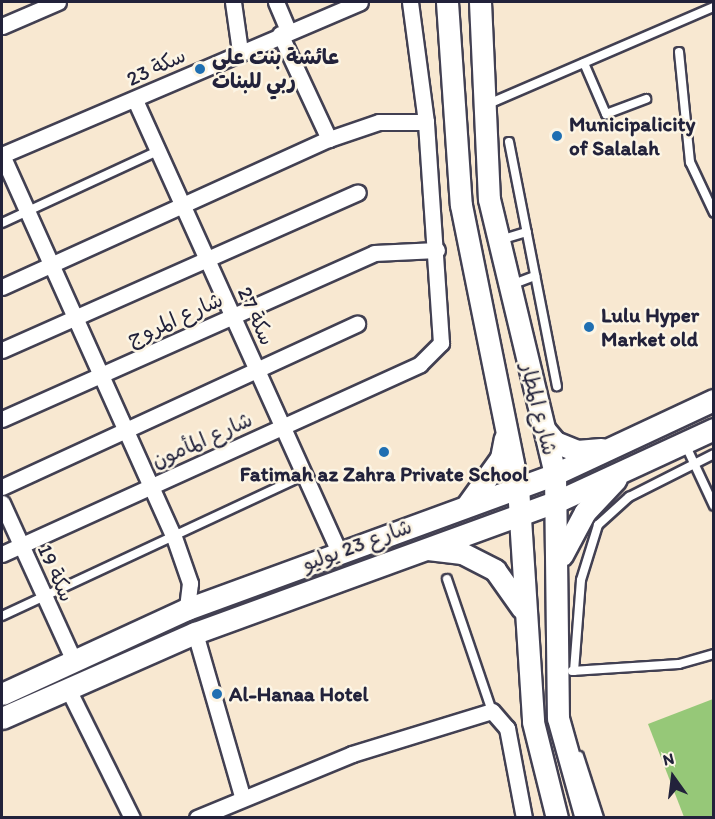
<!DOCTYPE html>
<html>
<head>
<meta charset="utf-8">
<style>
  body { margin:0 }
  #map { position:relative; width:715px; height:819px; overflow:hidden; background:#f8e8d1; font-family:Itim,"Playpen Sans Arabic",sans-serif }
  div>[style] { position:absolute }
  .green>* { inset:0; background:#96c878 }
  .roads { filter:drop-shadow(2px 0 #424052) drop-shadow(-2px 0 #424052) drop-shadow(0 2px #424052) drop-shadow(0 -2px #424052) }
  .lane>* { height:8px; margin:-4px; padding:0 4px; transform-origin:4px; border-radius:4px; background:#fff }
  .street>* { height:15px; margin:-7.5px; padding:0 7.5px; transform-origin:7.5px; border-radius:7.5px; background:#fff }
  .secondary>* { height:21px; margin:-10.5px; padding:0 10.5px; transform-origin:10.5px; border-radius:10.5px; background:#fff }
  .dots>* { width:16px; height:16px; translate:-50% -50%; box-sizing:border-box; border:3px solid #fcf5e5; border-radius:50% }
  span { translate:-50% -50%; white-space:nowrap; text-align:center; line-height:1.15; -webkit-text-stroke:5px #fcf5e5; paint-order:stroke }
  .poi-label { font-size:21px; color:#22223b; font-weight:700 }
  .left { translate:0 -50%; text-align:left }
  .street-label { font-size:21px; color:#22223b }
  .frame { position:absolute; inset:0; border:3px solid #22223b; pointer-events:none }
  .north { position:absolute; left:643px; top:747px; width:60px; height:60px; -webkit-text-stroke:4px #fcf5e5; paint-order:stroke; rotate:346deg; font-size:16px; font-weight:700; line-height:24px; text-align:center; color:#22223b }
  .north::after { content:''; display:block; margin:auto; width:21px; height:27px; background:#22223b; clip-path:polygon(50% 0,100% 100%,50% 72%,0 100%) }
</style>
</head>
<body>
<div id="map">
  <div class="green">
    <i style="clip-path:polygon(713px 699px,713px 817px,684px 817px,648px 724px)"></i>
  </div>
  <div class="roads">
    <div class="lane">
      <i style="left:679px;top:52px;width:111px;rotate:84.3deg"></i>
      <i style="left:690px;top:162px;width:56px;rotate:64.8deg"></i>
      <i style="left:584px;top:63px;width:56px;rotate:66.7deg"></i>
      <i style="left:606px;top:114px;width:43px;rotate:-20.6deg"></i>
      <i style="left:486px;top:105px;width:248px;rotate:-23.3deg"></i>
      <i style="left:509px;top:142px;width:249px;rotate:78.9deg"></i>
      <i style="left:2px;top:223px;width:172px;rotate:-24.8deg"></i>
      <i style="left:500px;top:240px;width:28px;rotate:-17deg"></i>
      <i style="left:511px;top:285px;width:26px;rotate:-21deg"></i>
      <i style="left:685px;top:444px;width:68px;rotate:64.9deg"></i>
      <i style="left:447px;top:579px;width:139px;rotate:71.2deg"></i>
      <i style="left:2px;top:616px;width:333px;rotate:-25deg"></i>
      <i style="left:572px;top:671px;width:107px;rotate:-3.7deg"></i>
      <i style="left:679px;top:664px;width:36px;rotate:-16deg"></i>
      <i style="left:574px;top:671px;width:91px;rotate:-85.6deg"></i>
      <i style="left:581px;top:580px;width:58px;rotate:-72.8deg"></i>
      <i style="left:598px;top:525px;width:42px;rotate:-42.1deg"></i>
      <i style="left:629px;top:497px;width:95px;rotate:-26.8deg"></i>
      <i style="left:579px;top:756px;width:65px;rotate:72.1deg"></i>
    </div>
    <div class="street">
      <i style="left:233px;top:2px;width:49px;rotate:81.9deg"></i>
      <i style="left:276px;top:2px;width:30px;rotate:67deg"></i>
      <i style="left:2px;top:26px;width:61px;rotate:-23.2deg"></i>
      <i style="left:280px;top:34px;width:116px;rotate:65deg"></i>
      <i style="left:135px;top:100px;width:494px;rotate:65.7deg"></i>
      <i style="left:2px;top:155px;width:419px;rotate:65.8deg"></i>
      <i style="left:174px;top:537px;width:49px;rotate:70.8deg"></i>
      <i style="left:190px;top:583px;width:26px;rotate:97deg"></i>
      <i style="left:2px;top:155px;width:389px;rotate:-23.1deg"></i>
      <i style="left:2px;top:287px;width:359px;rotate:-24.4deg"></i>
      <i style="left:329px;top:139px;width:53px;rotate:-18.8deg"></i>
      <i style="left:379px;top:122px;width:47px"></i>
      <i style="left:2px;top:350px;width:389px;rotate:-23.9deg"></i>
      <i style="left:2px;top:419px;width:407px;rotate:-24deg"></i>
      <i style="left:374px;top:253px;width:63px;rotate:-2.7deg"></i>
      <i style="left:2px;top:487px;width:391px;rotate:-24.7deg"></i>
      <i style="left:2px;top:503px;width:171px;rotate:65.5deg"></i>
      <i style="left:2px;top:554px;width:459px;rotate:-24.4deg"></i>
      <i style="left:420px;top:364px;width:30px;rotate:-45deg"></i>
      <i style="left:441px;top:343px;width:222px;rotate:-93.9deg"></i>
      <i style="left:426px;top:122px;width:121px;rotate:-97.6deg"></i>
      <i style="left:195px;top:633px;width:170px;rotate:73.9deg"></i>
      <i style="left:67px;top:687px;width:146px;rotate:63.6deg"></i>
      <i style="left:197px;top:818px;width:168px;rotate:-22.4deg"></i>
      <i style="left:352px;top:754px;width:146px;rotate:-17.1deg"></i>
      <i style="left:492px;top:711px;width:23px;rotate:49deg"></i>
      <i style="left:507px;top:728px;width:92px;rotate:79.3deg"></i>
    </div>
    <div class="secondary">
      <i style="left:447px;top:2px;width:203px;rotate:86.1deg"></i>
      <i style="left:461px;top:205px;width:288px;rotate:78.6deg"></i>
      <i style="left:518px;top:487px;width:235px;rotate:86.3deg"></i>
      <i style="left:533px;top:722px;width:99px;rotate:76deg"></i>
      <i style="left:480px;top:2px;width:197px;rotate:87.4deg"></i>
      <i style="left:489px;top:199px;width:283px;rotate:76.5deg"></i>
      <i style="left:555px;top:474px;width:244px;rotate:89.3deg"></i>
      <i style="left:558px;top:718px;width:104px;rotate:74.4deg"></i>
      <i style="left:545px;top:430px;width:16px;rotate:50deg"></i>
      <i style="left:555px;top:442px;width:24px;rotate:22deg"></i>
      <i style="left:577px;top:451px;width:24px;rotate:-5deg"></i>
      <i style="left:468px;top:504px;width:57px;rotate:-54.3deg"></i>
      <i style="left:501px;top:458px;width:20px;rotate:-79deg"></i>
      <i style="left:428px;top:549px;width:34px;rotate:7deg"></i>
      <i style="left:462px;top:553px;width:37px;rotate:27deg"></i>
      <i style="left:495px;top:570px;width:47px;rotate:54.6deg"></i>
      <i style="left:562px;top:555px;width:49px;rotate:-61.9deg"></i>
      <i style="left:585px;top:512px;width:45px;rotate:-46.8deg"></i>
      <i style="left:2px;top:694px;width:204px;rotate:-24.7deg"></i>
      <i style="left:187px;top:609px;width:392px;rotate:-20.1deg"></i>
      <i style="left:555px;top:474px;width:175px;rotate:-25deg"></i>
      <i style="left:2px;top:718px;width:211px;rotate:-23.8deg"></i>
      <i style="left:195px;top:633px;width:386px;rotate:-20deg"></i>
      <i style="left:558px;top:501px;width:172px;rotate:-24.8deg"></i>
    </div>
  </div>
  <div class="dots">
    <i style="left:200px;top:69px;background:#1f6fb2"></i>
    <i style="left:557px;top:136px;background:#1f6fb2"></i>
    <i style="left:589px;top:327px;background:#1f6fb2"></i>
    <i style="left:384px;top:452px;background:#1f6fb2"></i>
    <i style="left:217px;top:694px;background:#1f6fb2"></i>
  </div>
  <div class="poi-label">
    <span class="left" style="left:212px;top:69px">عائشة بنت علي<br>ربي للبنات</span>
    <span class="left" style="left:569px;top:136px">Municipalicity<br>of Salalah</span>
    <span class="left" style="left:601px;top:327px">Lulu Hyper<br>Market old</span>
    <span style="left:384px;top:474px">Fatimah az Zahra Private School</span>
    <span class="left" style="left:229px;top:694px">Al-Hanaa Hotel</span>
  </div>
  <div class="street-label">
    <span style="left:156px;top:67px;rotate:-25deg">23 سكة</span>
    <span style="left:256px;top:316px;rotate:66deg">سكة 27</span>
    <span style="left:175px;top:319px;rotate:-24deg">شارع المروج</span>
    <span style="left:539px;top:409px;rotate:76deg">شارع المطار</span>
    <span style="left:202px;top:440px;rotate:-24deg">شارع المأمون</span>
    <span style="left:357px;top:545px;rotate:-20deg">شارع 23 يوليو</span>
    <span style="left:56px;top:573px;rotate:66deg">سكة 19</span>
  </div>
  <div class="frame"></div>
  <div class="north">N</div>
</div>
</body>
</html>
